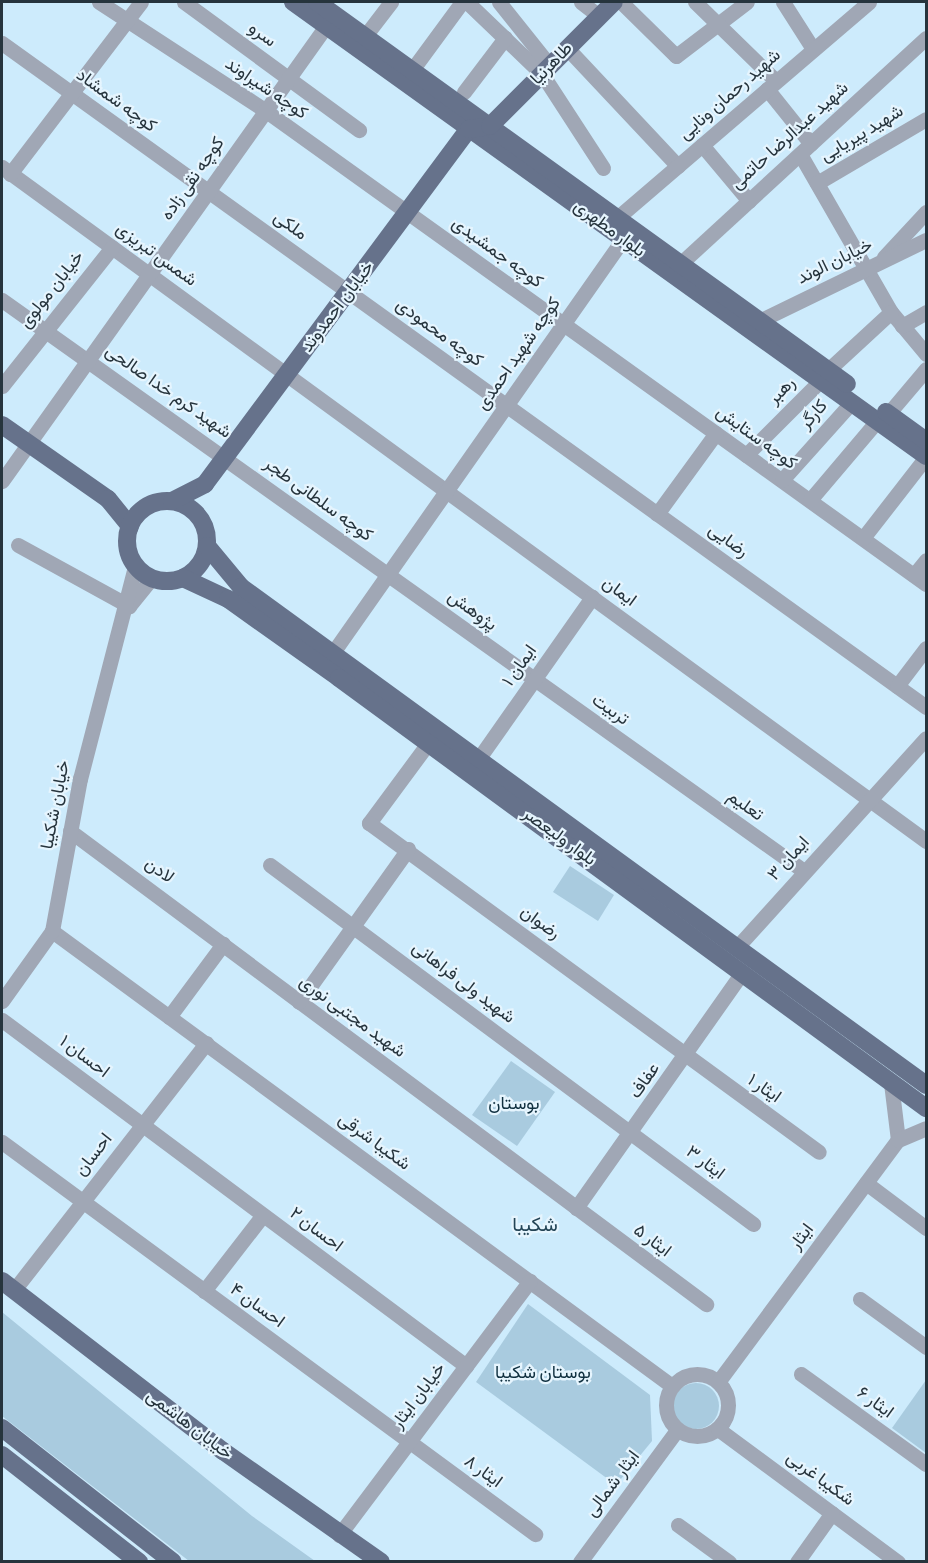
<!DOCTYPE html>
<html>
<head>
<meta charset="utf-8">
<style>
  body { margin:0 }
  #map { position:relative; width:928px; height:1563px; overflow:hidden; background:#cdebfc; font-family:"Source Sans 3",Vazirmatn,sans-serif }
  div>[style] { position:absolute }
  .green>* { inset:0; background:#a9cbdf }
  .round { border-radius:50% }
  .minor>* { height:15px; margin:-7.5px; padding:0 7.5px; transform-origin:7.5px; border-radius:7.5px; background:#a0a7b5 }
  .minor>.ring { margin:-7.5px; padding:0; box-sizing:content-box; background:none; border:15px solid #a0a7b5; border-radius:50% }
  .major>* { height:18px; margin:-9px; padding:0 9px; transform-origin:9px; border-radius:9px; background:#66728b }
  .major>.ring { margin:-9px; padding:0; box-sizing:content-box; background:none; border:18px solid #66728b; border-radius:50% }
  span { translate:-50% -50%; white-space:nowrap; text-align:center; line-height:1.15; -webkit-text-stroke:4.5px #e6f5fe; paint-order:stroke }
  .street-label { font-size:18px; color:#26343d }
  .park-label { font-size:18px; color:#0f2f3f }
  .neighbourhood-label { font-size:20px; color:#234456 }
  .frame { position:absolute; inset:0; border:3px solid #26343d; pointer-events:none }
</style>
</head>
<body>
<div id="map">
  <div class="green">
    <i style="clip-path:polygon(570px 866px,614px 895px,598px 921px,553px 892px)"></i>
    <i style="clip-path:polygon(511px 1061px,555px 1092px,517px 1146px,472px 1115px)"></i>
    <i style="clip-path:polygon(528px 1304px,650px 1395px,652px 1441px,616px 1485px,476px 1382px)"></i>
    <i style="clip-path:polygon(2px 1312px,252px 1516px,315px 1561px,189px 1561px,2px 1416px)"></i>
    <i style="clip-path:polygon(926px 1380px,926px 1453px,892px 1428px)"></i>
    <i class="round" style="left:673px;top:1383px;width:46px;height:46px"></i>
  </div>
  <div class="minor">
    <i style="left:99px;top:2px;width:199px;rotate:33.1deg"></i>
    <i style="left:266px;top:111px;width:812px;rotate:35.63deg"></i>
    <i style="left:184px;top:2px;width:217px;rotate:36.2deg"></i>
    <i style="left:467px;top:2px;width:104px;rotate:43.8deg"></i>
    <i style="left:542px;top:74px;width:112px;rotate:57deg"></i>
    <i style="left:499px;top:2px;width:82px;rotate:51.4deg"></i>
    <i style="left:581px;top:2px;width:23px;rotate:38deg"></i>
    <i style="left:621px;top:2px;width:77px;rotate:44.5deg"></i>
    <i style="left:676px;top:56px;width:89px;rotate:-37.3deg"></i>
    <i style="left:695px;top:2px;width:113px;rotate:44.3deg"></i>
    <i style="left:783px;top:2px;width:56px;rotate:57.4deg"></i>
    <i style="left:365px;top:36px;width:43px;rotate:-52.6deg"></i>
    <i style="left:2px;top:43px;width:1138px;rotate:35.7deg"></i>
    <i style="left:567px;top:48px;width:162px;rotate:46.8deg"></i>
    <i style="left:412px;top:70px;width:84px;rotate:-53.7deg"></i>
    <i style="left:767px;top:89px;width:70px;rotate:51.3deg"></i>
    <i style="left:464px;top:92px;width:68px;rotate:-52.8deg"></i>
    <i style="left:702px;top:145px;width:73px;rotate:50deg"></i>
    <i style="left:800px;top:154px;width:182px;rotate:60.1deg"></i>
    <i style="left:891px;top:312px;width:55px;rotate:50.2deg"></i>
    <i style="left:2px;top:167px;width:1144px;rotate:36.11deg"></i>
    <i style="left:10px;top:174px;width:216px;rotate:-52.7deg"></i>
    <i style="left:817px;top:183px;width:126px;rotate:-30.4deg"></i>
    <i style="left:617px;top:218px;width:332px;rotate:-40.6deg"></i>
    <i style="left:884px;top:257px;width:62px;rotate:-47deg"></i>
    <i style="left:680px;top:264px;width:334px;rotate:-42.6deg"></i>
    <i style="left:2px;top:300px;width:985px;rotate:35.45deg"></i>
    <i style="left:761px;top:320px;width:183px;rotate:-25.9deg"></i>
    <i style="left:902px;top:326px;width:28px;rotate:-30deg"></i>
    <i style="left:827px;top:371px;width:87px;rotate:-42.7deg"></i>
    <i style="left:2px;top:386px;width:177px;rotate:-51.6deg"></i>
    <i style="left:888px;top:414px;width:59px;rotate:-49.8deg"></i>
    <i style="left:746px;top:455px;width:105px;rotate:-45deg"></i>
    <i style="left:782px;top:480px;width:103px;rotate:-48.1deg"></i>
    <i style="left:2px;top:481px;width:559px;rotate:-54.55deg"></i>
    <i style="left:810px;top:500px;width:104px;rotate:-49.7deg"></i>
    <i style="left:657px;top:514px;width:100px;rotate:-53.9deg"></i>
    <i style="left:863px;top:538px;width:103px;rotate:-52.1deg"></i>
    <i style="left:18px;top:545px;width:127px;rotate:28.8deg"></i>
    <i style="left:914px;top:575px;width:19px;rotate:-51deg"></i>
    <i style="left:129px;top:606px;width:36px;rotate:-51deg"></i>
    <i style="left:334px;top:651px;width:503px;rotate:-54.95deg"></i>
    <i style="left:897px;top:686px;width:48px;rotate:-52.7deg"></i>
    <i style="left:429px;top:742px;width:101px;rotate:126.5deg"></i>
    <i style="left:369px;top:823px;width:557px;rotate:36.17deg"></i>
    <i style="left:479px;top:758px;width:197px;rotate:-54.9deg"></i>
    <i style="left:70px;top:831px;width:793px;rotate:36.64deg"></i>
    <i style="left:270px;top:865px;width:602px;rotate:36.62deg"></i>
    <i style="left:52px;top:931px;width:769px;rotate:36.27deg"></i>
    <i style="left:738px;top:946px;width:280px;rotate:-47.9deg"></i>
    <i style="left:2px;top:1001px;width:86px;rotate:-54.5deg"></i>
    <i style="left:52px;top:931px;width:155px;rotate:-79.6deg"></i>
    <i style="left:80px;top:779px;width:220px;rotate:-75.5deg"></i>
    <i style="left:299px;top:1002px;width:188px;rotate:-54.5deg"></i>
    <i style="left:169px;top:1017px;width:91px;rotate:-53.5deg"></i>
    <i style="left:2px;top:1020px;width:579px;rotate:36.71deg"></i>
    <i style="left:891px;top:1083px;width:57px;rotate:83deg"></i>
    <i style="left:2px;top:1142px;width:662px;rotate:36.33deg"></i>
    <i style="left:866px;top:1183px;width:75px;rotate:36.9deg"></i>
    <i style="left:576px;top:1208px;width:288px;rotate:-54.8deg"></i>
    <i style="left:14px;top:1290px;width:313px;rotate:-52.1deg"></i>
    <i style="left:204px;top:1291px;width:96px;rotate:-52.2deg"></i>
    <i style="left:860px;top:1299px;width:82px;rotate:36deg"></i>
    <i class="ring" style="left:666px;top:1374px;width:47px;height:47px"></i>
    <i style="left:801px;top:1374px;width:154px;rotate:35.8deg"></i>
    <i style="left:718px;top:1382px;width:302px;rotate:-53.4deg"></i>
    <i style="left:898px;top:1140px;width:30px;rotate:-23deg"></i>
    <i style="left:718px;top:1429px;width:224px;rotate:36.5deg"></i>
    <i style="left:678px;top:1525px;width:63px;rotate:36deg"></i>
    <i style="left:339px;top:1535px;width:318px;rotate:-53.1deg"></i>
    <i style="left:580px;top:1562px;width:164px;rotate:-53.7deg"></i>
    <i style="left:797px;top:1562px;width:60px;rotate:-54.5deg"></i>
  </div>
  <div class="major">
    <i style="left:293px;top:2px;width:779px;rotate:35.65deg"></i>
    <i style="left:317px;top:2px;width:653px;rotate:35.78deg"></i>
    <i style="left:886px;top:412px;width:49px;rotate:35.9deg"></i>
    <i style="left:2px;top:425px;width:129px;rotate:34.9deg"></i>
    <i style="left:108px;top:499px;width:35px;rotate:51deg"></i>
    <i class="ring" style="left:127px;top:501px;width:62px;height:62px"></i>
    <i style="left:172px;top:501px;width:37px;rotate:-27deg"></i>
    <i style="left:205px;top:484px;width:442px;rotate:-53.4deg"></i>
    <i style="left:469px;top:129px;width:21px;rotate:-8deg"></i>
    <i style="left:490px;top:126px;width:175px;rotate:-45deg"></i>
    <i style="left:207px;top:546px;width:53px;rotate:50.3deg"></i>
    <i style="left:241px;top:587px;width:847px;rotate:36.02deg"></i>
    <i style="left:183px;top:578px;width:50px;rotate:25deg"></i>
    <i style="left:228px;top:599px;width:136px;rotate:35.4deg"></i>
    <i style="left:339px;top:678px;width:728px;rotate:36.22deg"></i>
    <i style="left:2px;top:1281px;width:279px;rotate:37.6deg"></i>
    <i style="left:223px;top:1451px;width:193px;rotate:35.1deg"></i>
    <i style="left:2px;top:1428px;width:217px;rotate:38.1deg"></i>
    <i style="left:2px;top:1455px;width:174px;rotate:38deg"></i>
  </div>
  <div class="street-label">
    <span style="left:262px;top:35px;rotate:36deg">سرو</span>
    <span style="left:552px;top:64px;rotate:-46deg">طاهرنیا</span>
    <span style="left:266px;top:89px;rotate:34deg">کوچه شیراوند</span>
    <span style="left:730px;top:95px;rotate:-41deg">شهید رحمان ونایی</span>
    <span style="left:116px;top:101px;rotate:36deg">کوچه شمشاد</span>
    <span style="left:862px;top:134px;rotate:-31deg">شهید پیریایی</span>
    <span style="left:790px;top:136px;rotate:-42deg">شهید عبدالرضا حاتمی</span>
    <span style="left:193px;top:179px;rotate:-55deg">کوچه نقی زاده</span>
    <span style="left:290px;top:226px;rotate:36deg">ملکی</span>
    <span style="left:609px;top:229px;rotate:36deg">بلوار مطهری</span>
    <span style="left:497px;top:253px;rotate:36deg">کوچه جمشیدی</span>
    <span style="left:156px;top:255px;rotate:36deg">شمس تبریزی</span>
    <span style="left:835px;top:262px;rotate:-26deg">خیابان الوند</span>
    <span style="left:52px;top:290px;rotate:-52deg">خیابان مولوی</span>
    <span style="left:338px;top:307px;rotate:-53deg">خیابان احمدوند</span>
    <span style="left:439px;top:333px;rotate:36deg">کوچه محمودی</span>
    <span style="left:519px;top:354px;rotate:-55deg">کوچه شهید احمدی</span>
    <span style="left:782px;top:391px;rotate:-45deg">رهبر</span>
    <span style="left:168px;top:392px;rotate:35deg">شهید کرم خدا صالحی</span>
    <span style="left:814px;top:415px;rotate:-48deg">کارگر</span>
    <span style="left:756px;top:438px;rotate:36deg">کوچه ستایش</span>
    <span style="left:318px;top:500px;rotate:36deg">کوچه سلطانی طجر</span>
    <span style="left:728px;top:541px;rotate:36deg">رضایی</span>
    <span style="left:619px;top:592px;rotate:36deg">ایمان</span>
    <span style="left:472px;top:611px;rotate:36deg">پژوهش</span>
    <span style="left:520px;top:666px;rotate:-55deg">ایمان ۱</span>
    <span style="left:610px;top:710px;rotate:35deg">تربیت</span>
    <span style="left:56px;top:805px;rotate:-79deg">خیابان شکیبا</span>
    <span style="left:745px;top:806px;rotate:35deg">تعلیم</span>
    <span style="left:559px;top:837px;rotate:36deg">بلوار ولیعصر</span>
    <span style="left:789px;top:859px;rotate:-48deg">ایمان ۳</span>
    <span style="left:159px;top:871px;rotate:36deg">لادن</span>
    <span style="left:540px;top:923px;rotate:36deg">رضوان</span>
    <span style="left:463px;top:983px;rotate:37deg">شهید ولی فراهانی</span>
    <span style="left:352px;top:1017px;rotate:36deg">شهید مجتبی نوری</span>
    <span style="left:84px;top:1057px;rotate:37deg">احسان ۱</span>
    <span style="left:645px;top:1081px;rotate:-55deg">عفاف</span>
    <span style="left:764px;top:1089px;rotate:35deg">ایثار ۱</span>
    <span style="left:374px;top:1142px;rotate:36deg">شکیبا شرقی</span>
    <span style="left:94px;top:1155px;rotate:-52deg">احسان</span>
    <span style="left:705px;top:1163px;rotate:37deg">ایثار ۳</span>
    <span style="left:316px;top:1230px;rotate:37deg">احسان ۲</span>
    <span style="left:802px;top:1237px;rotate:-53deg">ایثار</span>
    <span style="left:652px;top:1241px;rotate:37deg">ایثار ۵</span>
    <span style="left:257px;top:1306px;rotate:36deg">احسان ۴</span>
    <span style="left:419px;top:1396px;rotate:-53deg">خیابان ایثار</span>
    <span style="left:875px;top:1403px;rotate:36deg">ایثار ۶</span>
    <span style="left:189px;top:1425px;rotate:37deg">خیابان هاشمی</span>
    <span style="left:483px;top:1472px;rotate:36deg">ایثار ۸</span>
    <span style="left:820px;top:1479px;rotate:36deg">شکیبا غربی</span>
    <span style="left:613px;top:1484px;rotate:-53deg">ایثار شمالی</span>
  </div>
  <div class="park-label">
    <span style="left:514px;top:1104px">بوستان</span>
    <span style="left:543px;top:1373px">بوستان شکیبا</span>
  </div>
  <div class="neighbourhood-label">
    <span style="left:535px;top:1225px">شکیبا</span>
  </div>
  <div class="frame"></div>
</div>
</body>
</html>
